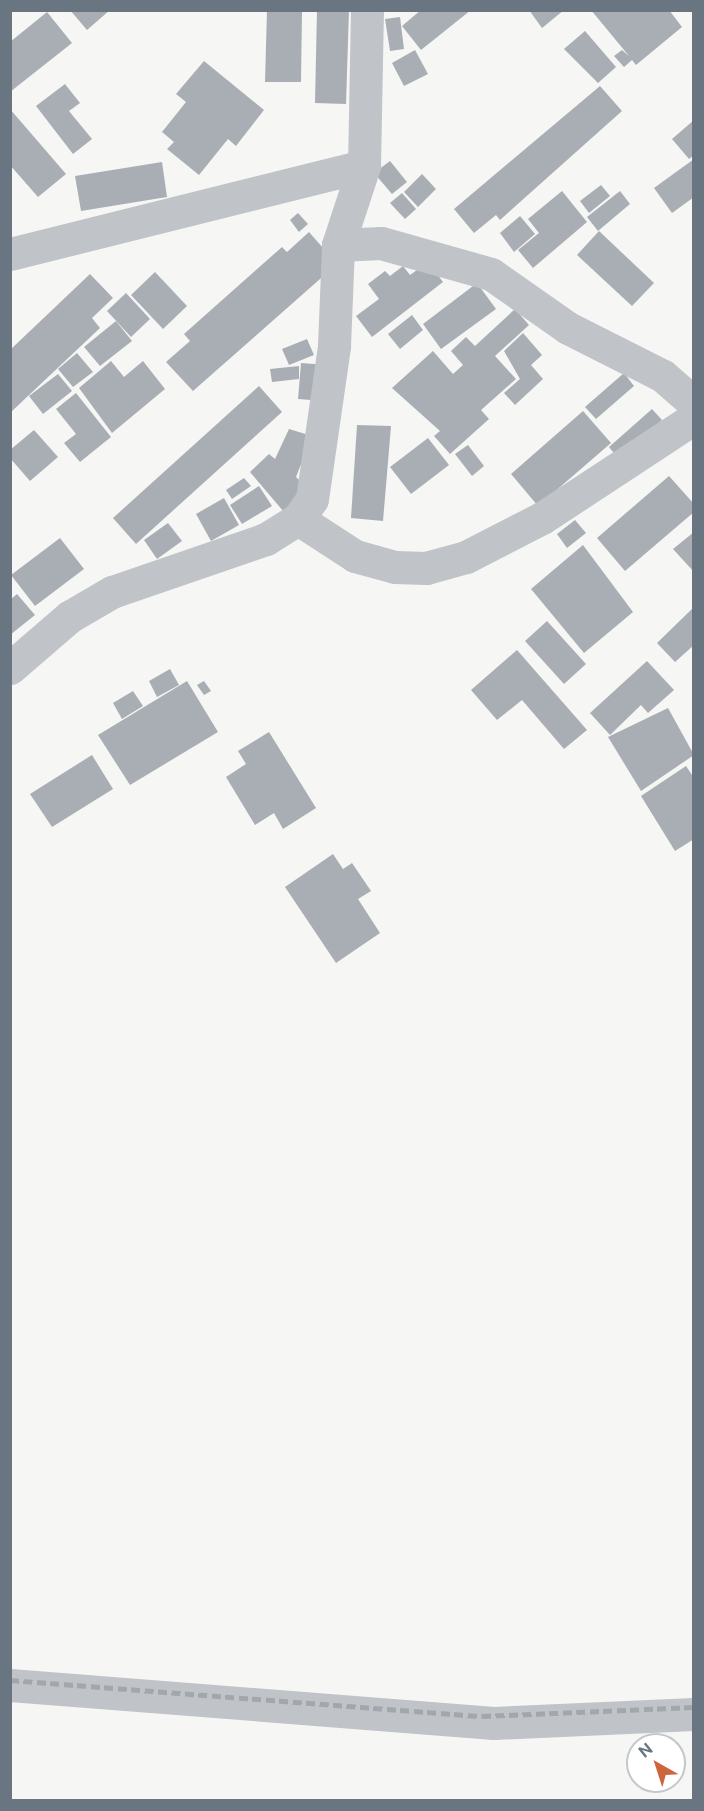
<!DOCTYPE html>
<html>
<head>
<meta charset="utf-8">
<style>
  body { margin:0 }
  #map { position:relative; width:704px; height:1811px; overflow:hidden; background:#f6f6f4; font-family:"Public Sans",sans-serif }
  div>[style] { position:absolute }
  .building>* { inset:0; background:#a8aeb3 }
  .minor>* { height:33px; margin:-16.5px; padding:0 16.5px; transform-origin:16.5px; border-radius:16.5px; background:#c0c3c7 }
  .rail>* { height:4.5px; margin-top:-2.25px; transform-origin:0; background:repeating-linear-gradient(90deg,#a2a7ac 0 9px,transparent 0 13.5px) }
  span { translate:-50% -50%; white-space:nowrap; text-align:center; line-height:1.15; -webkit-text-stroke:6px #fff; paint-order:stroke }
  .frame { position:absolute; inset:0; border:12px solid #697581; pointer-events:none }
  .north { position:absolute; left:626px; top:1733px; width:60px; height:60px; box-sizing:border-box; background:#fff; border:2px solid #c3c8cd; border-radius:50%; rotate:321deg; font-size:16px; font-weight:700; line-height:24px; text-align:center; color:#697581 }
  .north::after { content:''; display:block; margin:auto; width:21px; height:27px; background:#cd663c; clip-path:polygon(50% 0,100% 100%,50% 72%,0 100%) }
</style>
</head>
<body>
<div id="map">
  <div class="building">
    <i style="clip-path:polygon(70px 10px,110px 10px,87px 30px)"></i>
    <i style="clip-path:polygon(267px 10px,302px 10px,301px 82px,265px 82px)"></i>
    <i style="clip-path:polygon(317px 10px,349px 10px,346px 104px,315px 103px)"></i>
    <i style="clip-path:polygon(421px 10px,471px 10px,421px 50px,402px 26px)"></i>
    <i style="clip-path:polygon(529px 10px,564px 10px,542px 28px)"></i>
    <i style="clip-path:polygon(591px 10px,669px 10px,682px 27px,636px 65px,632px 60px,624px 67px,614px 56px,622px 50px,629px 56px)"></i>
    <i style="clip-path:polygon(47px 12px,72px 43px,10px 92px,10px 42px)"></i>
    <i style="clip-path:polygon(400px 17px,404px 49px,390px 51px,385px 19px)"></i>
    <i style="clip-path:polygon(585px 31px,616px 67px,598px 83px,564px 49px)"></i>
    <i style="clip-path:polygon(415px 50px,428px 74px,404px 86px,392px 63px)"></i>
    <i style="clip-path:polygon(204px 61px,264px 110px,236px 146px,228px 139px,199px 175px,167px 149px,174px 142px,162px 132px,186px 102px,176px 94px)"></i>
    <i style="clip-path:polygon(65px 84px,80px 103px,69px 111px,92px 139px,73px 154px,36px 106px)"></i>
    <i style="clip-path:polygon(600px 86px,622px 111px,500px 220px,496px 215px,474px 233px,454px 209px)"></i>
    <i style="clip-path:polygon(10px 109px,66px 174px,38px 197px,10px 165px)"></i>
    <i style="clip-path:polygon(694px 120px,694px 155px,689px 159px,672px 139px)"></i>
    <i style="clip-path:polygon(694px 159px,694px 197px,672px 213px,654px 188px)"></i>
    <i style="clip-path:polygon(390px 161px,407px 182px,392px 194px,374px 173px)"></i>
    <i style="clip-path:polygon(162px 162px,167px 197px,81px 211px,75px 176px)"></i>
    <i style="clip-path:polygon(422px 174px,436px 189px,418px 207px,404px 192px)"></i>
    <i style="clip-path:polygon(601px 185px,610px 196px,589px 213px,580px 201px)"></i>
    <i style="clip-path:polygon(562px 191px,587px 222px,533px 268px,518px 250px,539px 233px,528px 219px)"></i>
    <i style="clip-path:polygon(620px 191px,630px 204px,598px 231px,587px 217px)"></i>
    <i style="clip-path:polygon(402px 193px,416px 209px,405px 219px,390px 203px)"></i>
    <i style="clip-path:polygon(298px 213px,308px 224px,299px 232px,290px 220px)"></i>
    <i style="clip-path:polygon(520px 216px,535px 234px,514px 252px,500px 233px)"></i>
    <i style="clip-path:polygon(599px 231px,654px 283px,632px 306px,577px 255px)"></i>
    <i style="clip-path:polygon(309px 232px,337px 264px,193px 391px,166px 362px,190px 341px,184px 334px,282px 247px,287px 252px)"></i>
    <i style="clip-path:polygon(428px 262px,443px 282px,372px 337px,356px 316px,379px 299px,368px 284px,385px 271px,390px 276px,403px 266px,410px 275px)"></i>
    <i style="clip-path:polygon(155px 272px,187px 306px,163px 329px,131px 295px)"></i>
    <i style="clip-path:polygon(90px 274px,113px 298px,92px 318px,100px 328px,10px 413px,10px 350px)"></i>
    <i style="clip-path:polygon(477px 283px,496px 309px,441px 349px,423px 324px)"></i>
    <i style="clip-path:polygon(126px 293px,150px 319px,131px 337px,107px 311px)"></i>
    <i style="clip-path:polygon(515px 309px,529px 325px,495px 356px,516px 379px,481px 410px,489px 419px,450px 454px,434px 436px,440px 431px,392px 388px,433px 351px,453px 374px,463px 365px,451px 351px,466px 337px,475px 346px)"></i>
    <i style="clip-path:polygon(412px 315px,423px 330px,400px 349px,388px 334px)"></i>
    <i style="clip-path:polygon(116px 321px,132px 341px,100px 366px,84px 347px)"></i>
    <i style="clip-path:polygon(523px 333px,542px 355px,531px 365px,543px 379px,515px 405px,504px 393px,520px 379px,504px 351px)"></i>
    <i style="clip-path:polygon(307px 339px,314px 355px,289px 365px,282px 349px)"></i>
    <i style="clip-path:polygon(77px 353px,93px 372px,73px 387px,58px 369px)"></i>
    <i style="clip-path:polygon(111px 361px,124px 377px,143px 361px,165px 389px,112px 433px,79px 388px)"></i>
    <i style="clip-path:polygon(301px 363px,327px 365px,324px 401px,298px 399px)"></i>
    <i style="clip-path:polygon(299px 366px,299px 379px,272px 382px,270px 369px)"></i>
    <i style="clip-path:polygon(624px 373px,634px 386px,596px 419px,585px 407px)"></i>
    <i style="clip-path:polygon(58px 374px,72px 391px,43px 414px,29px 396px)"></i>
    <i style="clip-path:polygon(259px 386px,282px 412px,136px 544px,113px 518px)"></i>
    <i style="clip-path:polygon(76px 393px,111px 437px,80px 462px,64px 443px,76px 434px,56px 409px)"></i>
    <i style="clip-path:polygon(652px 409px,662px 420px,618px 458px,609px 447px)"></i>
    <i style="clip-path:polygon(583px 411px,611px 443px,538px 506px,511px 474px)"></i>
    <i style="clip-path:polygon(357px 425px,391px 426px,383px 521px,351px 518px)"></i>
    <i style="clip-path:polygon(289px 429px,312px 436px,296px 477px,310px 490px,284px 512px,250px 472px,269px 454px,275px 459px)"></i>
    <i style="clip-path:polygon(34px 430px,58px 457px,30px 481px,10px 458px,10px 450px)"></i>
    <i style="clip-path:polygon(428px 438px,449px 465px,411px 494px,390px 467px)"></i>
    <i style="clip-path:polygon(468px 445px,484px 466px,472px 476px,455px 454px)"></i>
    <i style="clip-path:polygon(669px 476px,694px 504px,694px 512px,625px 571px,597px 538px)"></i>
    <i style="clip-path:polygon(244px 478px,251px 486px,232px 499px,226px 490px)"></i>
    <i style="clip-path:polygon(259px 486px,272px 506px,242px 524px,230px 505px)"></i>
    <i style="clip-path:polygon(224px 498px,239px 525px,211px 541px,196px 514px)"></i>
    <i style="clip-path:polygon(575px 520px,586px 533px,567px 548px,557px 534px)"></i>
    <i style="clip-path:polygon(168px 523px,182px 541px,157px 559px,144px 540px)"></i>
    <i style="clip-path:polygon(694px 532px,694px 572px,673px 549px)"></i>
    <i style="clip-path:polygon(60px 538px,84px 569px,35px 606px,11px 575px)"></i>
    <i style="clip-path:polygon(583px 545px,633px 612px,584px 653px,531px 589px)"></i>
    <i style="clip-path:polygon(17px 594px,35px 615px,10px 635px,10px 600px)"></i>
    <i style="clip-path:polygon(694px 607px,694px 645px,675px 662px,657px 643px)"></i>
    <i style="clip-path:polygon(547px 621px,586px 664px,564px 684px,525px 641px)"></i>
    <i style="clip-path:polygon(517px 650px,587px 730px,564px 749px,522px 700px,497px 720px,471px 690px)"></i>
    <i style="clip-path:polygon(647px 661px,674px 690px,648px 713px,641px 705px,610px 735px,590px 713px)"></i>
    <i style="clip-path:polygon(170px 669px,179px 685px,157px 697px,149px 681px)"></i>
    <i style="clip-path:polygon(187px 681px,218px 732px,130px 785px,98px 735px)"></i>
    <i style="clip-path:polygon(204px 681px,211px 691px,204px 695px,197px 685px)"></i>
    <i style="clip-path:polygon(133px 691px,143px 706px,122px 719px,113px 703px)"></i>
    <i style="clip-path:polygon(668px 708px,694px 755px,641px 791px,608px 737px)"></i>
    <i style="clip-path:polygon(269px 732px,316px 808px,283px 829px,274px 813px,255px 825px,226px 777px,246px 764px,238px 751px)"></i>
    <i style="clip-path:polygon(92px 755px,113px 789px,52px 827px,30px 794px)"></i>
    <i style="clip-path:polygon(686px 766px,694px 778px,694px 839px,675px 851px,641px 796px)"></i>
    <i style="clip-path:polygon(333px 854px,343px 869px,352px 863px,371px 891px,358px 899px,380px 933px,336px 963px,285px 887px)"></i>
  </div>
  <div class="minor">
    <i style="left:338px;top:245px;width:43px;rotate:-2.7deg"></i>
    <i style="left:381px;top:243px;width:114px;rotate:15.7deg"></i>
    <i style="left:491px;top:274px;width:94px;rotate:35deg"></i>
    <i style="left:568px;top:328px;width:106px;rotate:26.8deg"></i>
    <i style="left:663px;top:376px;width:41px;rotate:41.1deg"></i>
    <i style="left:10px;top:254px;width:365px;rotate:-14deg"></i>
    <i style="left:298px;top:519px;width:68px;rotate:33deg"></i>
    <i style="left:355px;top:556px;width:41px;rotate:15.4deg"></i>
    <i style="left:395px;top:567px;width:31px;rotate:2deg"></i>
    <i style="left:426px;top:568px;width:41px;rotate:-15.4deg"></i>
    <i style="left:466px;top:557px;width:85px;rotate:-27.2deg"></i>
    <i style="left:542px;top:518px;width:182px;rotate:-33.3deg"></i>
    <i style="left:10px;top:668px;width:78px;rotate:-40.8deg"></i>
    <i style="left:69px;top:617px;width:50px;rotate:-30.2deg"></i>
    <i style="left:112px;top:592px;width:163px;rotate:-19deg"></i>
    <i style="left:266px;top:539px;width:38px;rotate:-32deg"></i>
    <i style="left:298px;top:519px;width:24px;rotate:-55deg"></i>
    <i style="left:312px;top:499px;width:155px;rotate:-81.8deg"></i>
    <i style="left:334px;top:346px;width:101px;rotate:-87.7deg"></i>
    <i style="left:338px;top:245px;width:83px;rotate:-71.8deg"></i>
    <i style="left:364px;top:166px;width:156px;rotate:-88.9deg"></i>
    <i style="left:10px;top:1685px;width:485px;rotate:4.5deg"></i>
    <i style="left:494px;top:1723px;width:200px;rotate:-2.6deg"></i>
  </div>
  <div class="rail">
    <i style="left:10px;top:1680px;width:473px;rotate:4.4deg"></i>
    <i style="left:482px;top:1716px;width:212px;rotate:-2.4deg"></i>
  </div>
  <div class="frame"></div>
  <div class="north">N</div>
</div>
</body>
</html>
